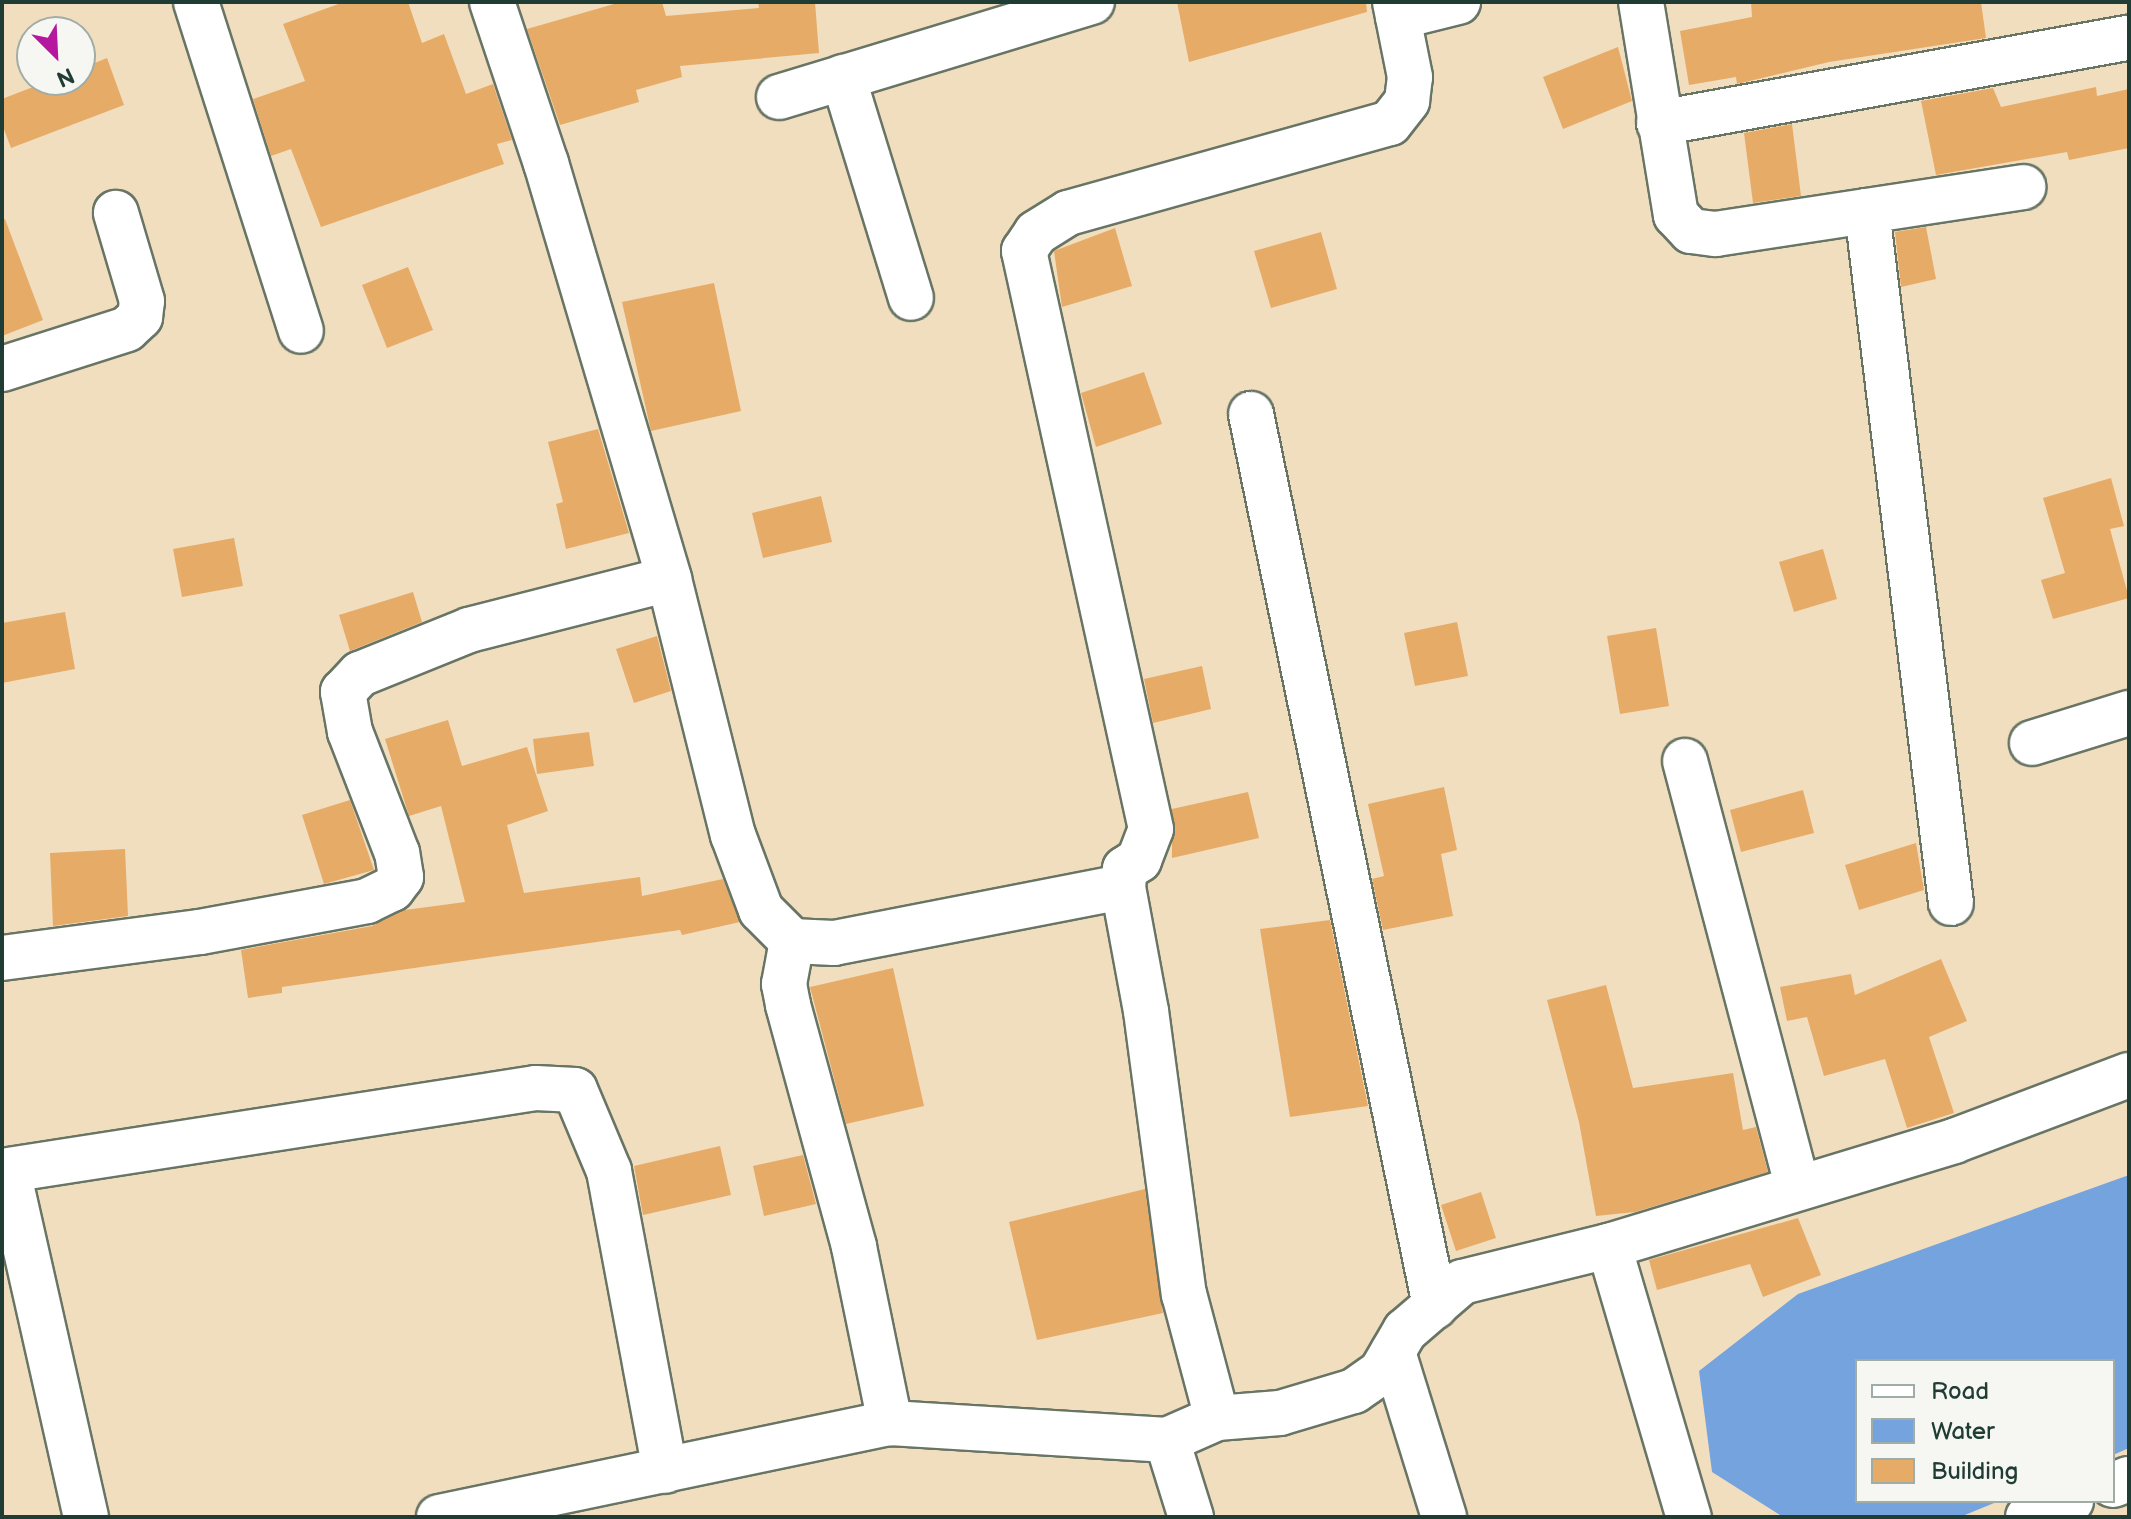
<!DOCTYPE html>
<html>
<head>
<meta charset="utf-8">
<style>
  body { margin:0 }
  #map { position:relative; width:2131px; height:1519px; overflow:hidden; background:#f1debf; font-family:"Balsamiq Sans",sans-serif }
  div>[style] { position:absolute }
  .water>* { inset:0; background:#74a3de }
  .building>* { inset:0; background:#e7ab68 }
  .roads { filter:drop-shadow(2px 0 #687565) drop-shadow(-2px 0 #687565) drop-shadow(0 2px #687565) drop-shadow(0 -2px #687565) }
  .street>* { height:44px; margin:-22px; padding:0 22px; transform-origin:22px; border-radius:22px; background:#fff }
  span { translate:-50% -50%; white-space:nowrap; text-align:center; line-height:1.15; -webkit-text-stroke:6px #f6f6f2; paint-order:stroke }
  .frame { position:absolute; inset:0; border:4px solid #1f3d34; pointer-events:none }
  .legend { position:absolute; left:1855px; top:1359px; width:260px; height:144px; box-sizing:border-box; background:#f6f6f2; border:2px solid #a0aca6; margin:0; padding:10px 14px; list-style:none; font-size:24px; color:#1f3d34 }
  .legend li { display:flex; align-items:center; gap:16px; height:40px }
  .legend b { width:40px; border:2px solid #a0aca6 }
  .north { position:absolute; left:16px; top:16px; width:80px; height:80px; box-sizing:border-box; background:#f6f6f2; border:2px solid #a0aca6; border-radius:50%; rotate:156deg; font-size:22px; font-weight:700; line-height:32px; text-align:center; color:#1f3d34 }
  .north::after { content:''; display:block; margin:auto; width:28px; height:36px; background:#b5179e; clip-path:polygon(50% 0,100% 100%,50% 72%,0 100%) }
</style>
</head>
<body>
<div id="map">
  <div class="water">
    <i style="clip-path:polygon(2129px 1175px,2129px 1448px,2113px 1455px,2113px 1361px,1857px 1361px,1857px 1501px,1999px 1501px,1960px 1517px,1783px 1517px,1712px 1472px,1699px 1371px,1798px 1294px)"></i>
  </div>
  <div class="building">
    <i style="clip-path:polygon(344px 2px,408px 2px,422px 43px,444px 34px,466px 94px,493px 84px,512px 140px,497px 144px,504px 164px,321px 227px,291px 149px,271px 156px,253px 99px,305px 81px,283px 24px)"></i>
    <i style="clip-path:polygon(621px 2px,662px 2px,666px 16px,759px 8px,758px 2px,815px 2px,819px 53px,680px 66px,682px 77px,636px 90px,639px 102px,560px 125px,527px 29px)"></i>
    <i style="clip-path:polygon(1177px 2px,1366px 2px,1367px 12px,1189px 62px)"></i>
    <i style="clip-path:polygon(1751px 2px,1981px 2px,1986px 38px,1829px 62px,1737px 84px,1736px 77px,1689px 85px,1680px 31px,1752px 17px)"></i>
    <i style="clip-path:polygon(1618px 47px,1632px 101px,1563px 129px,1543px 77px)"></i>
    <i style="clip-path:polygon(107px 58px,124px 105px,11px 148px,2px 124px,2px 99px,51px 80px,80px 80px,80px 69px)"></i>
    <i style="clip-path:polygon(2096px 87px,2097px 96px,2129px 89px,2129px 148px,2069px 160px,2067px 152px,1936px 175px,1921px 101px,1993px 88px,2001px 107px)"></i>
    <i style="clip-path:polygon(1792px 124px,1801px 196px,1753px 203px,1744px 133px)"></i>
    <i style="clip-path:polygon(5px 219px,43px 320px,2px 336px,2px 220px)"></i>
    <i style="clip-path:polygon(1926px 227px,1936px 279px,1901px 287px,1895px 232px)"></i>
    <i style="clip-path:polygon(1115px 228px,1132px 286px,1062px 307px,1054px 251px)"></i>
    <i style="clip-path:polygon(1321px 232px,1337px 289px,1271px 308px,1254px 251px)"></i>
    <i style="clip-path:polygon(408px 267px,433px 330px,387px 348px,362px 285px)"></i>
    <i style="clip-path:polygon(714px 283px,741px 411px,651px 431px,622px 302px)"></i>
    <i style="clip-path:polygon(1144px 372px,1162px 424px,1096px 447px,1081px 393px)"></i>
    <i style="clip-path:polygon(598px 429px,629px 533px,566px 549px,556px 504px,563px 502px,548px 442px)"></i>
    <i style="clip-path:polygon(2111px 478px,2124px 526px,2110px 529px,2129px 598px,2053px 619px,2041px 580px,2065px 573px,2043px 498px)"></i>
    <i style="clip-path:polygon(821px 496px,832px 542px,763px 558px,752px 513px)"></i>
    <i style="clip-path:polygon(234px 538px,243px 586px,182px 597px,173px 549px)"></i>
    <i style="clip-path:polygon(1823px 549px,1837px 599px,1794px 612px,1779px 562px)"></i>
    <i style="clip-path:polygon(413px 592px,422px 622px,350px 651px,339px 615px)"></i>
    <i style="clip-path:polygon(65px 612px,75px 669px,2px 683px,2px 623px)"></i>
    <i style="clip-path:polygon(1457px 622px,1468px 676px,1415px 686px,1404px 633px)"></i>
    <i style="clip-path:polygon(1656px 628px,1669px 706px,1620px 714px,1607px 636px)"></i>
    <i style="clip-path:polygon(657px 636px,671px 691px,634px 703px,616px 649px)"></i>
    <i style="clip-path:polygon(1202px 666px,1211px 709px,1153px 723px,1144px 679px)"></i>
    <i style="clip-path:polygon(448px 720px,462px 766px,527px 747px,548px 811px,507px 825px,524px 893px,640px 877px,642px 896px,723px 879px,740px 922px,682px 935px,680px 930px,282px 987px,282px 993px,248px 998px,241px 950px,372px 926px,405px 910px,465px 902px,441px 806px,409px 816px,385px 739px)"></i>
    <i style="clip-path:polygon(589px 732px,594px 766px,537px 774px,533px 739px)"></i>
    <i style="clip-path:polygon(1444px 787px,1457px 850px,1441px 854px,1453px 916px,1383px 930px,1372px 879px,1384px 876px,1368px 804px)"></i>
    <i style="clip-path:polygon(1803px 790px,1814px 833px,1741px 852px,1730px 810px)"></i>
    <i style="clip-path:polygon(1248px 792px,1259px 838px,1172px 858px,1172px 809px)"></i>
    <i style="clip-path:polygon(350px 800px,374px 870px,324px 884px,302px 815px)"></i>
    <i style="clip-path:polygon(1916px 843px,1924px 890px,1859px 910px,1845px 865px)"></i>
    <i style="clip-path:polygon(125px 849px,128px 916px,53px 926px,50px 853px)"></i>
    <i style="clip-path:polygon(1330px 920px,1368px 1106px,1290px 1117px,1260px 929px)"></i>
    <i style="clip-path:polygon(1941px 959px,1967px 1021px,1929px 1037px,1954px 1113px,1907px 1128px,1885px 1059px,1824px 1076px,1807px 1017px,1787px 1021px,1780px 987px,1851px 974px,1855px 995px)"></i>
    <i style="clip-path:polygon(893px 968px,924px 1106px,846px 1124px,810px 987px)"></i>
    <i style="clip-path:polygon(1606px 985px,1633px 1088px,1733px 1073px,1743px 1130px,1756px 1127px,1768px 1172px,1635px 1212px,1596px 1216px,1579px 1122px,1547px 1000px)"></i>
    <i style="clip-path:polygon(720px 1146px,731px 1195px,643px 1215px,634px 1166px)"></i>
    <i style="clip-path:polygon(803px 1155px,816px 1204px,764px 1216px,753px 1166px)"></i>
    <i style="clip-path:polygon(1145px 1189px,1163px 1313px,1037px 1340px,1009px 1222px)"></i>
    <i style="clip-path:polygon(1481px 1192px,1496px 1238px,1456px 1251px,1441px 1205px)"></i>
    <i style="clip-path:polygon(1798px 1218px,1821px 1275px,1763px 1297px,1750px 1264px,1657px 1290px,1649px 1260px)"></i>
  </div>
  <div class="roads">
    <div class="street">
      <i style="left:196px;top:2px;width:345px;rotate:72.3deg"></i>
      <i style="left:492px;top:2px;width:170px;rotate:71.5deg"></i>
      <i style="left:546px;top:163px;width:434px;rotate:73.5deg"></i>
      <i style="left:669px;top:579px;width:264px;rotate:76deg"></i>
      <i style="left:733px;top:835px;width:80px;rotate:69.5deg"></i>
      <i style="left:761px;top:910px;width:44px;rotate:45deg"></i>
      <i style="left:792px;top:941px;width:42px;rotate:2.7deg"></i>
      <i style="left:834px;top:943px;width:294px;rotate:-11deg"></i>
      <i style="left:1123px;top:887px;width:18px;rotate:-84deg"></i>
      <i style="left:1125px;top:869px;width:17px;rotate:-33deg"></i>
      <i style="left:1139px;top:860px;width:33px;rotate:-69deg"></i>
      <i style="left:1151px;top:829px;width:592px;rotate:-102.39deg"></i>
      <i style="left:1024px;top:251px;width:22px;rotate:-56deg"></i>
      <i style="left:1036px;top:233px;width:38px;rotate:-32deg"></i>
      <i style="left:1068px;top:213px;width:334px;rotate:-15.6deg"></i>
      <i style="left:1390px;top:123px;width:28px;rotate:-52deg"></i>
      <i style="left:1407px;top:101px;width:24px;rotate:-83deg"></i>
      <i style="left:1410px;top:77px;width:76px;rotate:-101.3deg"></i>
      <i style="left:1641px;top:2px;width:216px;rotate:80.7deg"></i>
      <i style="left:1676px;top:215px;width:22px;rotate:47deg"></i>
      <i style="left:1691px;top:231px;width:25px;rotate:7deg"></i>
      <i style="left:1716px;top:234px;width:311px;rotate:-8.7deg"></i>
      <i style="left:1398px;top:17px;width:62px;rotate:-14deg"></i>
      <i style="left:843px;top:77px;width:231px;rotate:72.9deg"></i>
      <i style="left:779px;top:97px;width:327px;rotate:-16.9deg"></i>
      <i style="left:1659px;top:123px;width:478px;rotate:-10.3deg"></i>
      <i style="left:1867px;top:211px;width:697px;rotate:83.08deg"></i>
      <i style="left:2px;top:369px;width:131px;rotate:-17.7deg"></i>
      <i style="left:127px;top:329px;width:18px;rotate:-43deg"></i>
      <i style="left:140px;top:317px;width:16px;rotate:-83deg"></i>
      <i style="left:142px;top:301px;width:92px;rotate:-106.5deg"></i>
      <i style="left:1251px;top:414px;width:911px;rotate:78.34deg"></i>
      <i style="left:2032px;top:743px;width:102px;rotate:-17.2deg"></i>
      <i style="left:1685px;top:761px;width:439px;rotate:75.2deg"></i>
      <i style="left:1123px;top:887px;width:126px;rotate:79.5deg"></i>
      <i style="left:1146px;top:1011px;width:286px;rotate:82.4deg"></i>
      <i style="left:1184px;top:1294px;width:128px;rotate:75.1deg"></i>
      <i style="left:792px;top:941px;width:44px;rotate:100.5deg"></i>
      <i style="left:784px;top:984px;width:21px;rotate:79deg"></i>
      <i style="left:788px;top:1005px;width:251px;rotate:74.7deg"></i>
      <i style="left:854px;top:1247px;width:180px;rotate:78.4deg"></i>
      <i style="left:2px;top:958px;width:200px;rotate:-7.5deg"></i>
      <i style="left:200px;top:932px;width:170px;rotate:-10.5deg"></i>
      <i style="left:367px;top:901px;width:28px;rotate:-26deg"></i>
      <i style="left:392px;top:889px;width:15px;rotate:-53deg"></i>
      <i style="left:401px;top:877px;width:24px;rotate:-99deg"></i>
      <i style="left:397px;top:853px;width:130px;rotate:-111.2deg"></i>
      <i style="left:350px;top:732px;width:41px;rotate:-99.9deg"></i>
      <i style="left:343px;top:692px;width:25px;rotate:-47deg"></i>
      <i style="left:360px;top:674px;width:118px;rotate:-22deg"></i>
      <i style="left:469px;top:630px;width:206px;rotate:-14.3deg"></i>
      <i style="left:2px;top:1171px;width:540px;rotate:-8.83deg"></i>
      <i style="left:536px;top:1088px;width:39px;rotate:3deg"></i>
      <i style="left:575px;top:1090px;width:88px;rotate:67.2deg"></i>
      <i style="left:609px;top:1171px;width:305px;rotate:79.4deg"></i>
      <i style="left:8px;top:1171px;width:355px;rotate:77.3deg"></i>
      <i style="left:1609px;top:1246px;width:283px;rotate:73.6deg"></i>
      <i style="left:1393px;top:1352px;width:173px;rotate:72.8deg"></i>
      <i style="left:1167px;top:1440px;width:81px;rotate:72.7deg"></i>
      <i style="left:2113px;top:1485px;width:17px;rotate:-21deg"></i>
      <i style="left:439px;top:1517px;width:461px;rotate:-11.8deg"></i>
      <i style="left:890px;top:1423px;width:278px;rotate:3.5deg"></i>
      <i style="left:1167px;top:1440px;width:55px;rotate:-23.7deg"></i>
      <i style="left:1217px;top:1418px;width:63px;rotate:-4.5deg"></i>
      <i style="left:1280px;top:1413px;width:77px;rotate:-16.6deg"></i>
      <i style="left:1354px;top:1391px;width:33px;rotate:-35deg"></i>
      <i style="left:1381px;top:1372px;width:48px;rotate:-59.7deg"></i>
      <i style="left:1405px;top:1331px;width:75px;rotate:-40.7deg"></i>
      <i style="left:1462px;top:1282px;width:151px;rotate:-13.8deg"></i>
      <i style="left:1609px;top:1246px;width:361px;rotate:-16.9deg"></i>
      <i style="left:1954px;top:1141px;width:187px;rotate:-20.7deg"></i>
      <i style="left:2028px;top:1517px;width:46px;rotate:-20.4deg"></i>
    </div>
  </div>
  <div class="frame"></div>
  <ul class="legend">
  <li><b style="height:10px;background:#fff"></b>Road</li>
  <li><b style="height:22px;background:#74a3de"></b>Water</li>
  <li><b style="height:22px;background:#e7ab68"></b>Building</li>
  </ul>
  <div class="north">N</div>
</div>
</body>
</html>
